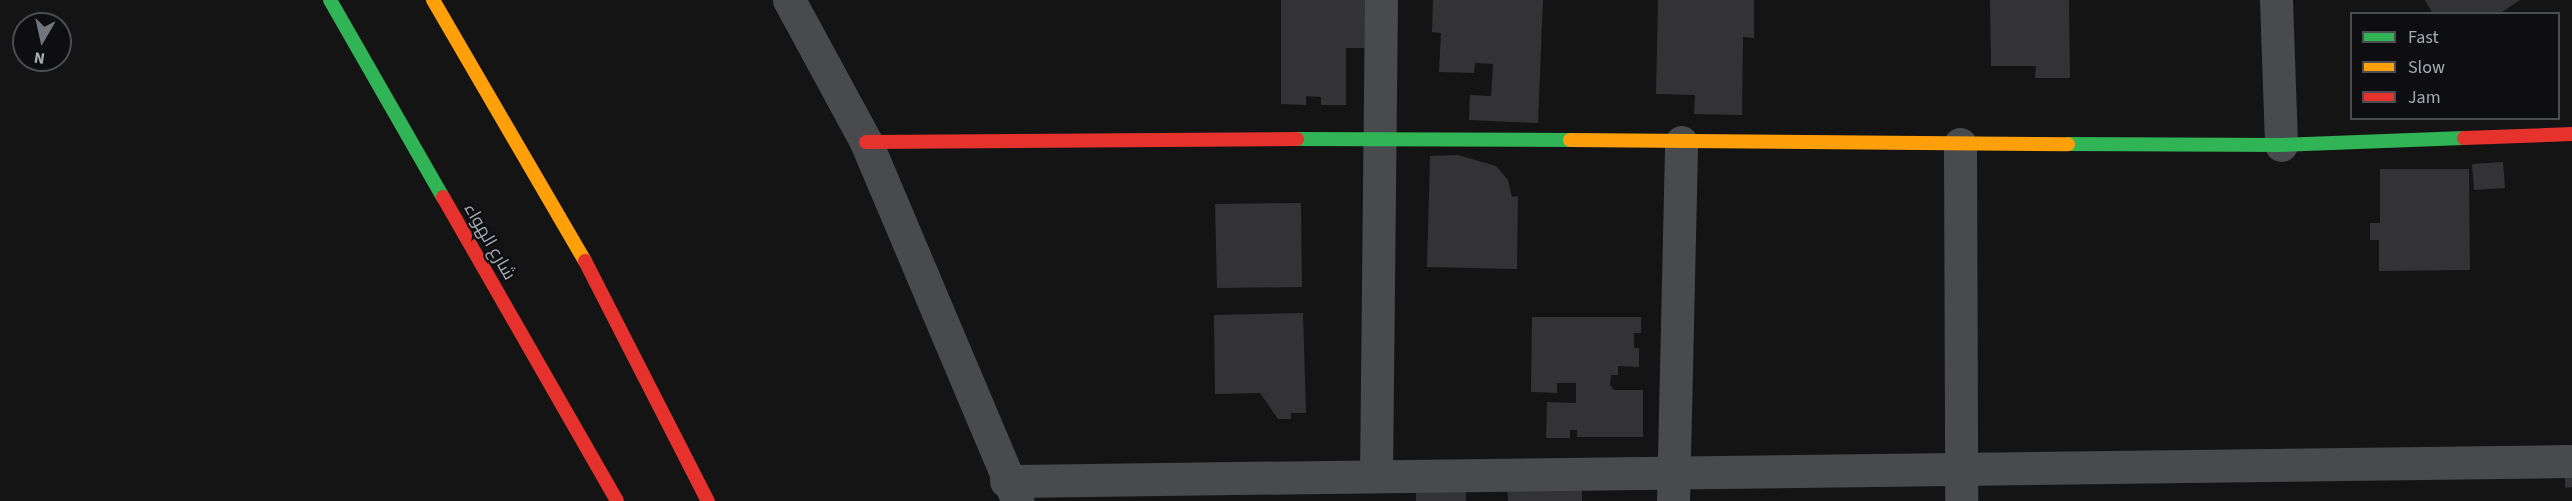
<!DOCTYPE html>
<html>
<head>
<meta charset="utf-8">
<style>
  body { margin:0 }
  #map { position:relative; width:2572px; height:501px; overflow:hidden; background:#141414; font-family:"Source Sans 3",Cairo,sans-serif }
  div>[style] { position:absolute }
  .building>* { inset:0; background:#333335 }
  .street>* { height:33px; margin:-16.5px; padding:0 16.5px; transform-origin:16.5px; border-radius:16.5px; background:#484a4d }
  .fast>* { height:14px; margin:-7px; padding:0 7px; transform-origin:7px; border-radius:7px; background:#30b455 }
  .slow>* { height:14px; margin:-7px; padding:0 7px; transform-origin:7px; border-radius:7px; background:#ff9f0a }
  .jam>* { height:14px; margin:-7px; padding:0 7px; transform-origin:7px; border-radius:7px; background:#e5322d }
  span { translate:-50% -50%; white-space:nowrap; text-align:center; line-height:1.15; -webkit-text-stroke:4.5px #0e0e10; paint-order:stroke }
  .street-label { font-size:18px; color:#a5acb5 }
  .legend { position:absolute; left:2350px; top:12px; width:210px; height:108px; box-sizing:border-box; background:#0e0e10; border:2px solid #4a4d52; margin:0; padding:8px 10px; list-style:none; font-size:18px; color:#a5acb5 }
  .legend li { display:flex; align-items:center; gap:12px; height:30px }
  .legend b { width:30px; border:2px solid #4a4d52 }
  .north { position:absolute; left:12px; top:12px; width:60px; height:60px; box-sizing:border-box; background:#0e0e10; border:2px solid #4a4d52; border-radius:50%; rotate:189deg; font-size:16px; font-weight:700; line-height:24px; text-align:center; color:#a5acb5 }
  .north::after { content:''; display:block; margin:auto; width:21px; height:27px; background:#72777d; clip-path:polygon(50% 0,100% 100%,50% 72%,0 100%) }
</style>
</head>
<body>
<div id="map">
  <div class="building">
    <i style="clip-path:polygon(1281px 0,1374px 0,1373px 48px,1346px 48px,1346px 105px,1321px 105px,1321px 97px,1306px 96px,1306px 105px,1281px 104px)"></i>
    <i style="clip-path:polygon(1433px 0,1543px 0,1538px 123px,1469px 120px,1470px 95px,1491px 96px,1493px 64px,1475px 63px,1474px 73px,1439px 72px,1441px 33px,1432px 32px)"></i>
    <i style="clip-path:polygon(1658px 0,1754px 0,1754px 38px,1743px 37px,1742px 115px,1694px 114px,1695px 95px,1656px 94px)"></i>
    <i style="clip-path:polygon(1990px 0,2069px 0,2070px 78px,2035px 78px,2036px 66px,1991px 66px)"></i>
    <i style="clip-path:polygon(2425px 0,2520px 0,2499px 14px,2433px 14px)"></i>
    <i style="clip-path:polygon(1458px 155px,1496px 166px,1508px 180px,1512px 197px,1518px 196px,1517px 269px,1427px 267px,1430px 156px)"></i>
    <i style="clip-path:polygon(2503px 162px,2505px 188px,2474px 190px,2472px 164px)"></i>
    <i style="clip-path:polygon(2380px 169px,2469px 169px,2470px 270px,2379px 271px,2379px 240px,2370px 240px,2370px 223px,2380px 223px)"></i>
    <i style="clip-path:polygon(1301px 203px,1302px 287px,1217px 288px,1215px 204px)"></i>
    <i style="clip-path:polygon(1303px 313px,1306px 413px,1291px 413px,1291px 419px,1278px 419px,1260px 393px,1215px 394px,1214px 315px)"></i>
    <i style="clip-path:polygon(1532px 317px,1641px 317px,1641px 333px,1634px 333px,1634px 348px,1639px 348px,1639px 367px,1618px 366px,1618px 375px,1611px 375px,1610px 385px,1614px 390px,1643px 390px,1643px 437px,1577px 437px,1577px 430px,1570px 430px,1570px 438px,1546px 438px,1547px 402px,1576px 403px,1576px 383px,1557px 383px,1557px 393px,1531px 392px)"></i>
    <i style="clip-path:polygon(2572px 477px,2572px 487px,2565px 488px,2565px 478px)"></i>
    <i style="clip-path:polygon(1582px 478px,1582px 501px,1508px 501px,1507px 480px)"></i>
    <i style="clip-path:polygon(1416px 488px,1466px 488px,1466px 501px,1416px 501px)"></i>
  </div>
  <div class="street">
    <i style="left:789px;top:0;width:162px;rotate:61.5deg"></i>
    <i style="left:866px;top:142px;width:389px;rotate:67.1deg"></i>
    <i style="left:2276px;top:0;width:145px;rotate:88deg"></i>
    <i style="left:1960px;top:144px;width:357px;rotate:89.8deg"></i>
    <i style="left:1376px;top:476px;width:476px;rotate:-89.4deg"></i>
    <i style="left:1006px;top:481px;width:1566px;rotate:-0.73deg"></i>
    <i style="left:1673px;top:501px;width:359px;rotate:-88.7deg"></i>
  </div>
  <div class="fast">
    <i style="left:330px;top:0;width:227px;rotate:60.2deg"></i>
    <i style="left:1297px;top:139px;width:273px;rotate:0.2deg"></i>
    <i style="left:2068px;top:144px;width:213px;rotate:0.3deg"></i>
    <i style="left:2281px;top:145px;width:183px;rotate:-2.2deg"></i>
  </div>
  <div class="slow">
    <i style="left:433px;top:0;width:302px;rotate:59.8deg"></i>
    <i style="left:1570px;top:140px;width:498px;rotate:0.5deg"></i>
  </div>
  <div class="jam">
    <i style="left:2464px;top:138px;width:108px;rotate:-2.1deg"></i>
    <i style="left:866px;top:142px;width:431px;rotate:-0.4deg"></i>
    <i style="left:443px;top:197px;width:350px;rotate:60.2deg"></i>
    <i style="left:585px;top:261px;width:270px;rotate:62.9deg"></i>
  </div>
  <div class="street-label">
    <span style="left:489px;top:242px;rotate:60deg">شارع الهواء</span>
  </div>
  <ul class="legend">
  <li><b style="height:8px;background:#30b455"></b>Fast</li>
  <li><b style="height:8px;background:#ff9f0a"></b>Slow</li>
  <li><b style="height:8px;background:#e5322d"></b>Jam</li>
  </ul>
  <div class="north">N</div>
</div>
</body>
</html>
